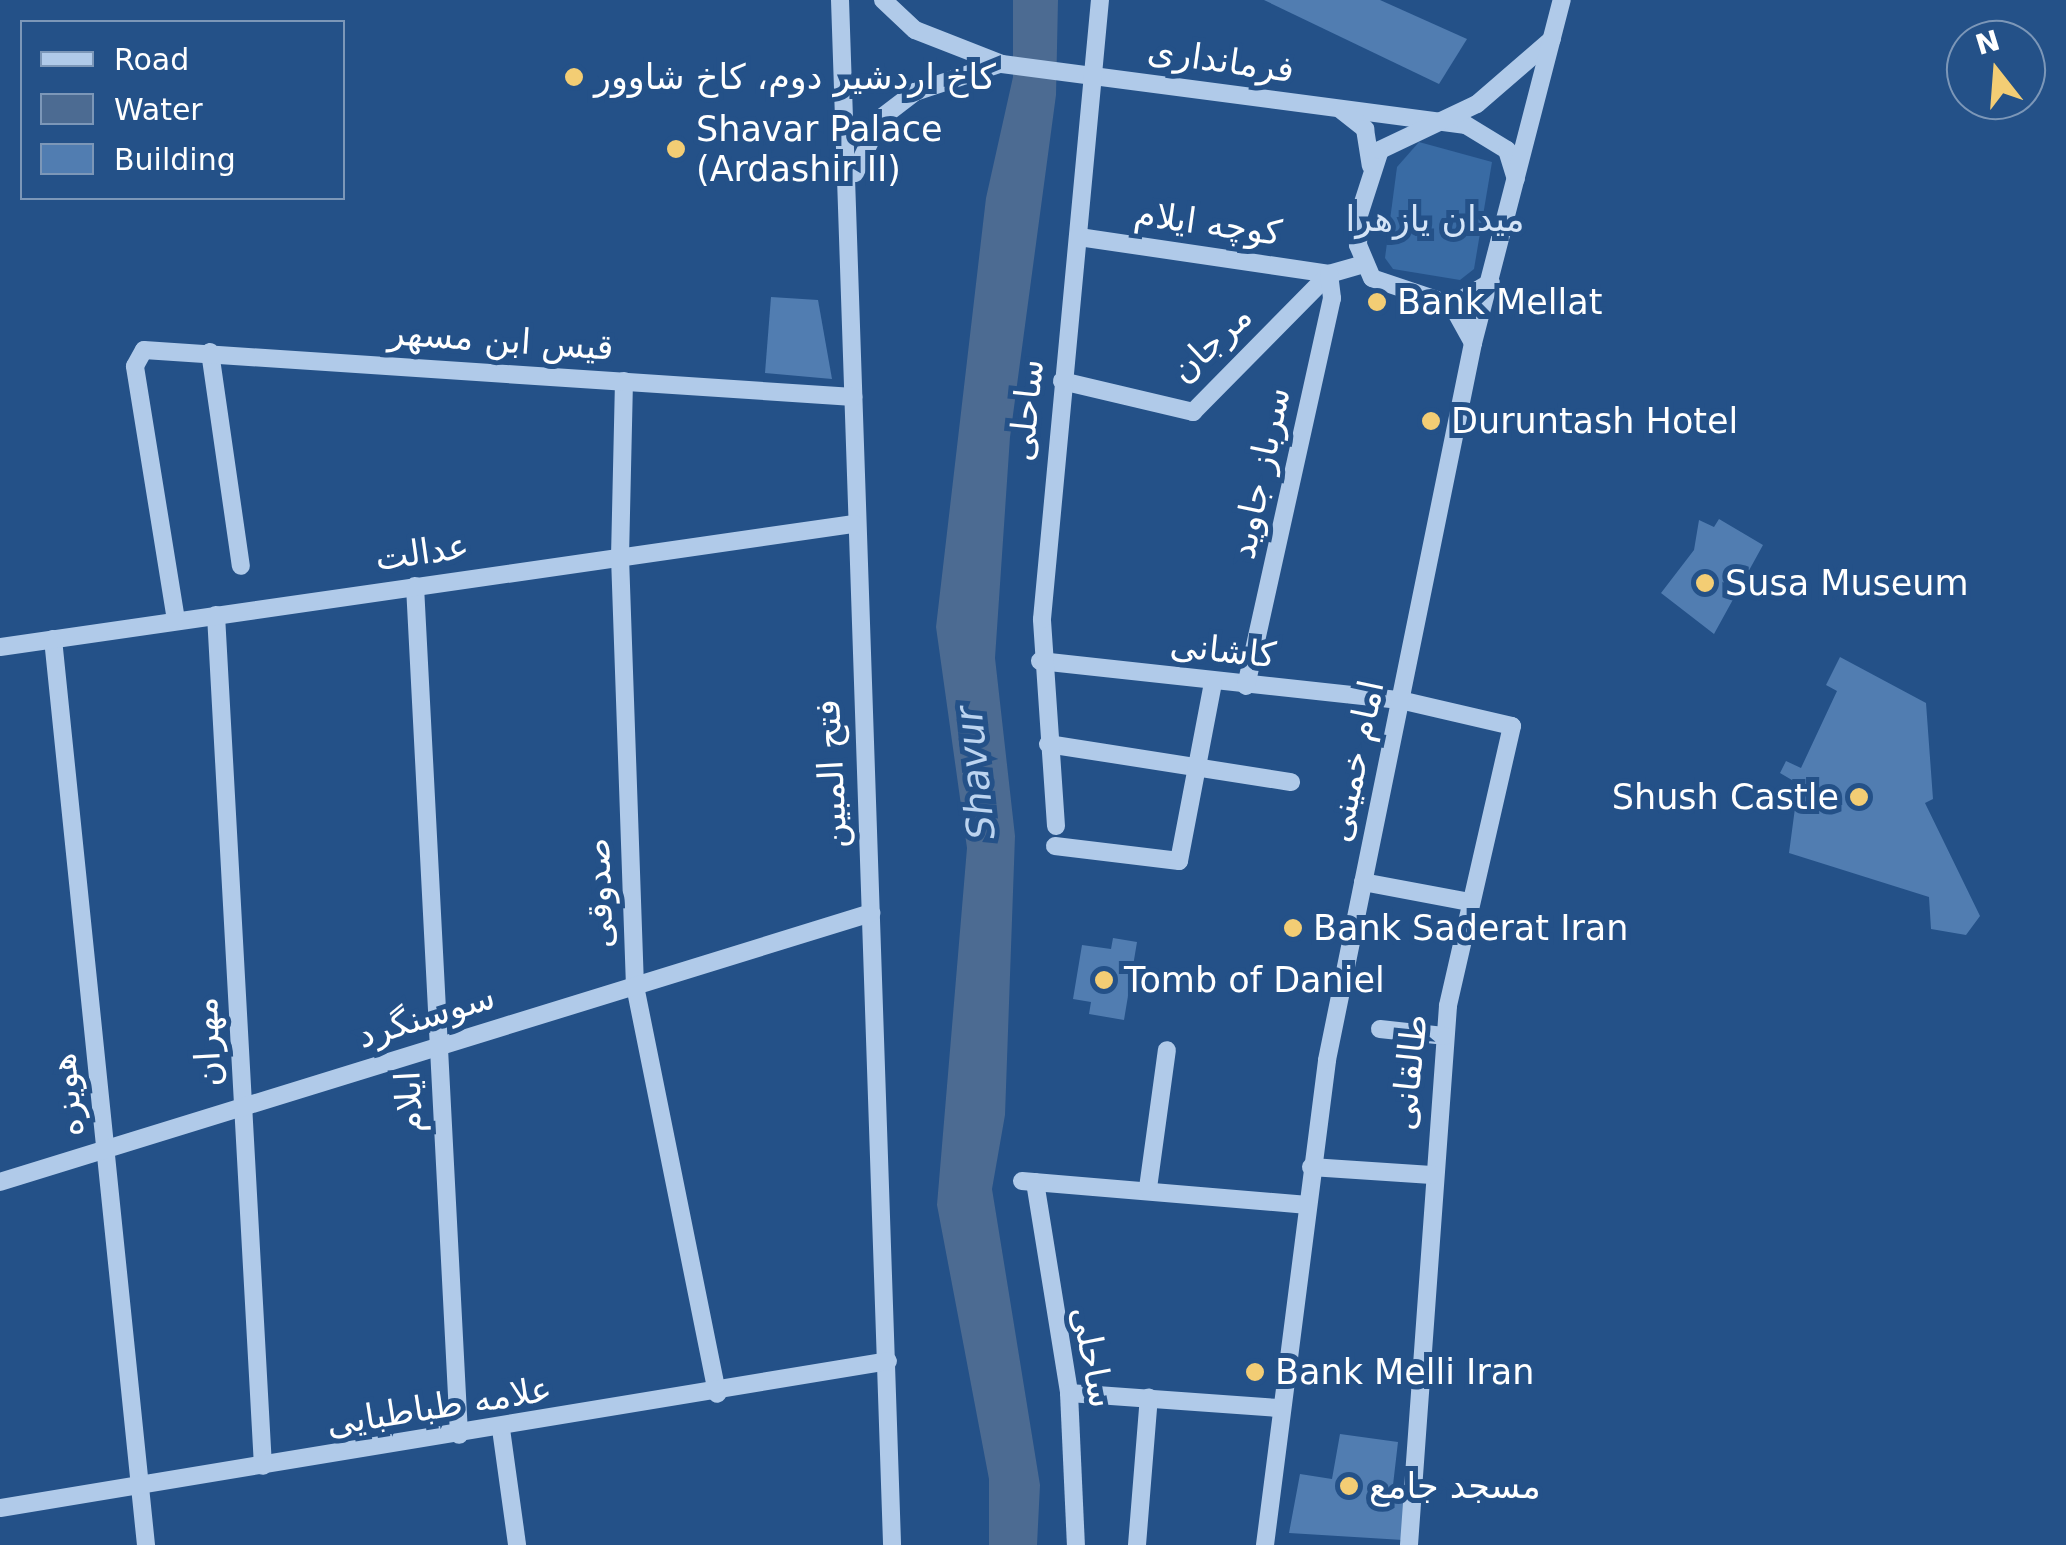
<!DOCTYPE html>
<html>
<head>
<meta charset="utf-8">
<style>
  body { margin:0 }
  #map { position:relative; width:2066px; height:1545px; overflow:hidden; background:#245188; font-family:"DejaVu Sans","Noto Sans Arabic",sans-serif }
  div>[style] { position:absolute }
  .green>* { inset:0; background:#396ba4 }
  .water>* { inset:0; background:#4c6b92 }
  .building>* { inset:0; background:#517db1 }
  .minor>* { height:18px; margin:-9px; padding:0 9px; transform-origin:9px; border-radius:9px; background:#b0cae9 }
  .dots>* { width:28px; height:28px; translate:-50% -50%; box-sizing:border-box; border:5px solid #245188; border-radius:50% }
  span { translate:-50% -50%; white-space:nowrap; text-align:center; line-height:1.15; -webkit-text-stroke:10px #245188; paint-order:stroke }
  .street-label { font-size:35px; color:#fff }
  .poi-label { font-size:35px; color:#fff }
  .left { translate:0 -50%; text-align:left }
  .right { translate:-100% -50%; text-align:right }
  .park-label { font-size:35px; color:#d4e4f7 }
  .water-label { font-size:38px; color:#bcd4f0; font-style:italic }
  .legend { position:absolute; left:20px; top:20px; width:325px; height:180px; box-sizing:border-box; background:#245188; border:2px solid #7c97b8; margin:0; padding:12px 18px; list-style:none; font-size:30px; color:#fff }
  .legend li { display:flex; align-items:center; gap:20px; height:50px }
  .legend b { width:50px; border:2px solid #7c97b8 }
  .north { position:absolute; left:1946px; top:20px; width:100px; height:100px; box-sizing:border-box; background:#245188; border:2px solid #7c97b8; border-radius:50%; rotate:343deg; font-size:28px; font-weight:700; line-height:40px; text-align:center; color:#fff }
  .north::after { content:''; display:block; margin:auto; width:35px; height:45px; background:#f3cd74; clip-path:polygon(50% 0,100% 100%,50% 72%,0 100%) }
</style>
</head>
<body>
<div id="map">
  <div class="green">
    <i style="clip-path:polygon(1419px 142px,1492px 162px,1474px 269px,1460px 280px,1393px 269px,1385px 258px,1397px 167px)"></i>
  </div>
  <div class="water">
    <i style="clip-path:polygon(1013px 0,1058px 0,1056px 95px,1010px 437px,995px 658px,1015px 836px,1005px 1115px,992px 1189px,1040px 1485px,1037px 1545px,989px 1545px,989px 1479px,937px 1205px,967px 848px,936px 627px,986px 198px,1013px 77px)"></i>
  </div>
  <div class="building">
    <i style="clip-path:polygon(1264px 0,1380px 0,1467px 39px,1439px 84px)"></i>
    <i style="clip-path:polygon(771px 297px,818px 300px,832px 379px,765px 373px)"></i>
    <i style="clip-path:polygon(1719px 519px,1763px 545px,1714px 634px,1661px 593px,1694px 550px,1699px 520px,1714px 527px)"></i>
    <i style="clip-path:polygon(1840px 657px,1926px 703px,1933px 799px,1925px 803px,1980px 916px,1966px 935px,1931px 929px,1929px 897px,1789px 853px,1795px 808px,1785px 802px,1797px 783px,1780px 773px,1786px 761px,1801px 768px,1837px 691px,1826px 685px)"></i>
    <i style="clip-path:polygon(1113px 938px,1137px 942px,1124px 1020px,1089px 1014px,1091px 1002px,1073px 999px,1082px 945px,1111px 949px)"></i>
    <i style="clip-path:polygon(1340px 1434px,1398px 1442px,1393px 1485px,1405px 1487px,1403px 1540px,1289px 1533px,1300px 1474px,1332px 1479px)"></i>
  </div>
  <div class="minor">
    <i style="left:840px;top:0;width:1546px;rotate:88.07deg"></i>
    <i style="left:883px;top:0;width:44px;rotate:43.2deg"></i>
    <i style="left:915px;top:30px;width:93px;rotate:21.3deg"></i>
    <i style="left:1002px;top:64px;width:468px;rotate:7.5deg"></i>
    <i style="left:1466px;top:125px;width:48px;rotate:31.4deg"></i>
    <i style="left:1507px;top:150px;width:30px;rotate:73deg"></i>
    <i style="left:1341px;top:110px;width:31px;rotate:38deg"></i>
    <i style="left:1365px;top:129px;width:37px;rotate:81deg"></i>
    <i style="left:855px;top:173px;width:61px;rotate:-64.7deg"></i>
    <i style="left:881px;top:118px;width:43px;rotate:-37.4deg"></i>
    <i style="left:915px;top:92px;width:89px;rotate:-18.4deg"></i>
    <i style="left:1079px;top:237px;width:253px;rotate:8.4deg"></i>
    <i style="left:1329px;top:274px;width:35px;rotate:-16deg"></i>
    <i style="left:1452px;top:305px;width:45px;rotate:-30.5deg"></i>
    <i style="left:1473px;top:343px;width:43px;rotate:-118.9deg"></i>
    <i style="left:1452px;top:305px;width:84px;rotate:-161.4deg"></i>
    <i style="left:1372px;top:278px;width:36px;rotate:-113deg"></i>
    <i style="left:1358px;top:245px;width:30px;rotate:-88deg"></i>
    <i style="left:1359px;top:215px;width:68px;rotate:-72.1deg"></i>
    <i style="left:1380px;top:150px;width:107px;rotate:-25.4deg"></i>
    <i style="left:1477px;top:104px;width:99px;rotate:-40.9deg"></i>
    <i style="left:210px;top:352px;width:216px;rotate:81.8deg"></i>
    <i style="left:624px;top:381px;width:176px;rotate:91.3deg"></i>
    <i style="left:620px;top:557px;width:429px;rotate:88deg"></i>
    <i style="left:635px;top:986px;width:416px;rotate:78.6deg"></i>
    <i style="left:1062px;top:381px;width:135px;rotate:13.3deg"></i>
    <i style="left:1193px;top:412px;width:194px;rotate:-45.4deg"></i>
    <i style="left:415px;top:586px;width:850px;rotate:87.03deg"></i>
    <i style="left:216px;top:615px;width:852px;rotate:86.84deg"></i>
    <i style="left:176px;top:620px;width:257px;rotate:-99.2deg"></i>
    <i style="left:135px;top:366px;width:18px;rotate:-61deg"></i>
    <i style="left:144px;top:350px;width:711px;rotate:3.79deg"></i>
    <i style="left:53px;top:639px;width:911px;rotate:84.14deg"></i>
    <i style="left:0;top:647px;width:863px;rotate:-8.2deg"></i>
    <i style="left:1040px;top:661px;width:362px;rotate:6.2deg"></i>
    <i style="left:1400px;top:700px;width:115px;rotate:13.1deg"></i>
    <i style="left:1512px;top:726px;width:287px;rotate:102.9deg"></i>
    <i style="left:1448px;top:1006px;width:540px;rotate:94.14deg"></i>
    <i style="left:1246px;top:686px;width:397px;rotate:-77.5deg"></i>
    <i style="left:1332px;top:298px;width:24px;rotate:-97deg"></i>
    <i style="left:1048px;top:744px;width:246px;rotate:8.9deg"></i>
    <i style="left:1056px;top:826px;width:207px;rotate:-93.9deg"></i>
    <i style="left:1042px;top:619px;width:622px;rotate:-84.65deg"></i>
    <i style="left:1055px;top:846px;width:125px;rotate:6.9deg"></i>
    <i style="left:1179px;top:861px;width:181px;rotate:-79.2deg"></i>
    <i style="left:1363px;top:882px;width:109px;rotate:10.6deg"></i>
    <i style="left:1380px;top:1029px;width:64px;rotate:6.2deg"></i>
    <i style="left:1311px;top:1167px;width:121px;rotate:3.8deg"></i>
    <i style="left:1022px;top:1181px;width:284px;rotate:4.8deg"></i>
    <i style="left:0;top:1182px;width:912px;rotate:-17.16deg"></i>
    <i style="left:1035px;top:1182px;width:214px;rotate:80.8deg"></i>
    <i style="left:1069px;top:1393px;width:152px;rotate:87.4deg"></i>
    <i style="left:1148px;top:1188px;width:139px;rotate:-82.2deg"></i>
    <i style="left:1069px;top:1393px;width:211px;rotate:4.1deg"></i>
    <i style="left:501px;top:1429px;width:117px;rotate:82.1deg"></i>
    <i style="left:0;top:1508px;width:900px;rotate:-9.4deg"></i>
    <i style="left:1137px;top:1545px;width:148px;rotate:-85.4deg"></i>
    <i style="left:1265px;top:1545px;width:489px;rotate:-82.7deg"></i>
    <i style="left:1327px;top:1060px;width:732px;rotate:-78.49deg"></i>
    <i style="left:1473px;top:343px;width:354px;rotate:-75.5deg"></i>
  </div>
  <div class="dots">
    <i style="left:574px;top:77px;background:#f3cd74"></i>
    <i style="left:676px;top:149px;background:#f3cd74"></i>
    <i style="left:1377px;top:302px;background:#f3cd74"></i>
    <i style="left:1431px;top:421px;background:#f3cd74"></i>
    <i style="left:1705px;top:583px;background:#f3cd74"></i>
    <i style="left:1859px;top:797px;background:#f3cd74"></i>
    <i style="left:1293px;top:928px;background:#f3cd74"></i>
    <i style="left:1104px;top:980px;background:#f3cd74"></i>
    <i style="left:1255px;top:1372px;background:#f3cd74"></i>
    <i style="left:1349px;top:1486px;background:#f3cd74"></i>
  </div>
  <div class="street-label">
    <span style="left:1221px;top:60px;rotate:8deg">فرمانداری</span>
    <span style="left:1208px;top:223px;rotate:8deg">کوچه ایلام</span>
    <span style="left:501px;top:340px;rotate:4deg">قیس ابن مسهر</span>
    <span style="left:1211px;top:343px;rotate:-43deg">مرجان</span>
    <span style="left:1026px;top:410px;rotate:-84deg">ساحلی</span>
    <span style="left:1260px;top:473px;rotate:-78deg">سرباز جاوید</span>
    <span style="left:422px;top:552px;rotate:-8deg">عدالت</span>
    <span style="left:1223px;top:650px;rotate:6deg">کاشانی</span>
    <span style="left:1355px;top:761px;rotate:-78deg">امام خمینی</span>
    <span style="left:831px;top:774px;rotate:-93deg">فتح المبین</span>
    <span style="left:599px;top:893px;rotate:-92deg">صدوقی</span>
    <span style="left:426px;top:1016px;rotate:-17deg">سوسنگرد</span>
    <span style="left:207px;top:1042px;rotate:-93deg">مهران</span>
    <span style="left:1409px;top:1072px;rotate:-84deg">طالقانی</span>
    <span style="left:67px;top:1095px;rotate:-96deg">هویزه</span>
    <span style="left:409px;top:1102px;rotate:-93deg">ایلام</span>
    <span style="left:1093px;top:1357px;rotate:79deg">ساحلی</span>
    <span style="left:439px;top:1406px;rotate:-9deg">علامه طباطبایی</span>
  </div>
  <div class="poi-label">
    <span class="left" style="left:594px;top:77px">کاخ اردشیر دوم، کاخ شاوور</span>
    <span class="left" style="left:696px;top:149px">Shavar Palace<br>(Ardashir II)</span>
    <span class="left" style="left:1397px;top:302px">Bank Mellat</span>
    <span class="left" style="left:1451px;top:421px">Duruntash Hotel</span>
    <span class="left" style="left:1725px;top:583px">Susa Museum</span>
    <span class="right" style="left:1839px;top:797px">Shush Castle</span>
    <span class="left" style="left:1313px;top:928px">Bank Saderat Iran</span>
    <span class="left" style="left:1124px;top:980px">Tomb of Daniel</span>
    <span class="left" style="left:1275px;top:1372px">Bank Melli Iran</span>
    <span class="left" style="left:1369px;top:1486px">مسجد جامع</span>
  </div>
  <div class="park-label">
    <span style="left:1435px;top:219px">میدان یازهرا</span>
  </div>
  <div class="water-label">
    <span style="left:976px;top:773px;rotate:-96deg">Shavur</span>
  </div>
  <ul class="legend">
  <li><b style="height:12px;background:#b0cae9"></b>Road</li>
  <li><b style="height:28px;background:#4c6b92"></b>Water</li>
  <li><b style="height:28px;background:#517db1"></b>Building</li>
  </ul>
  <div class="north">N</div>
</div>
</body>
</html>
